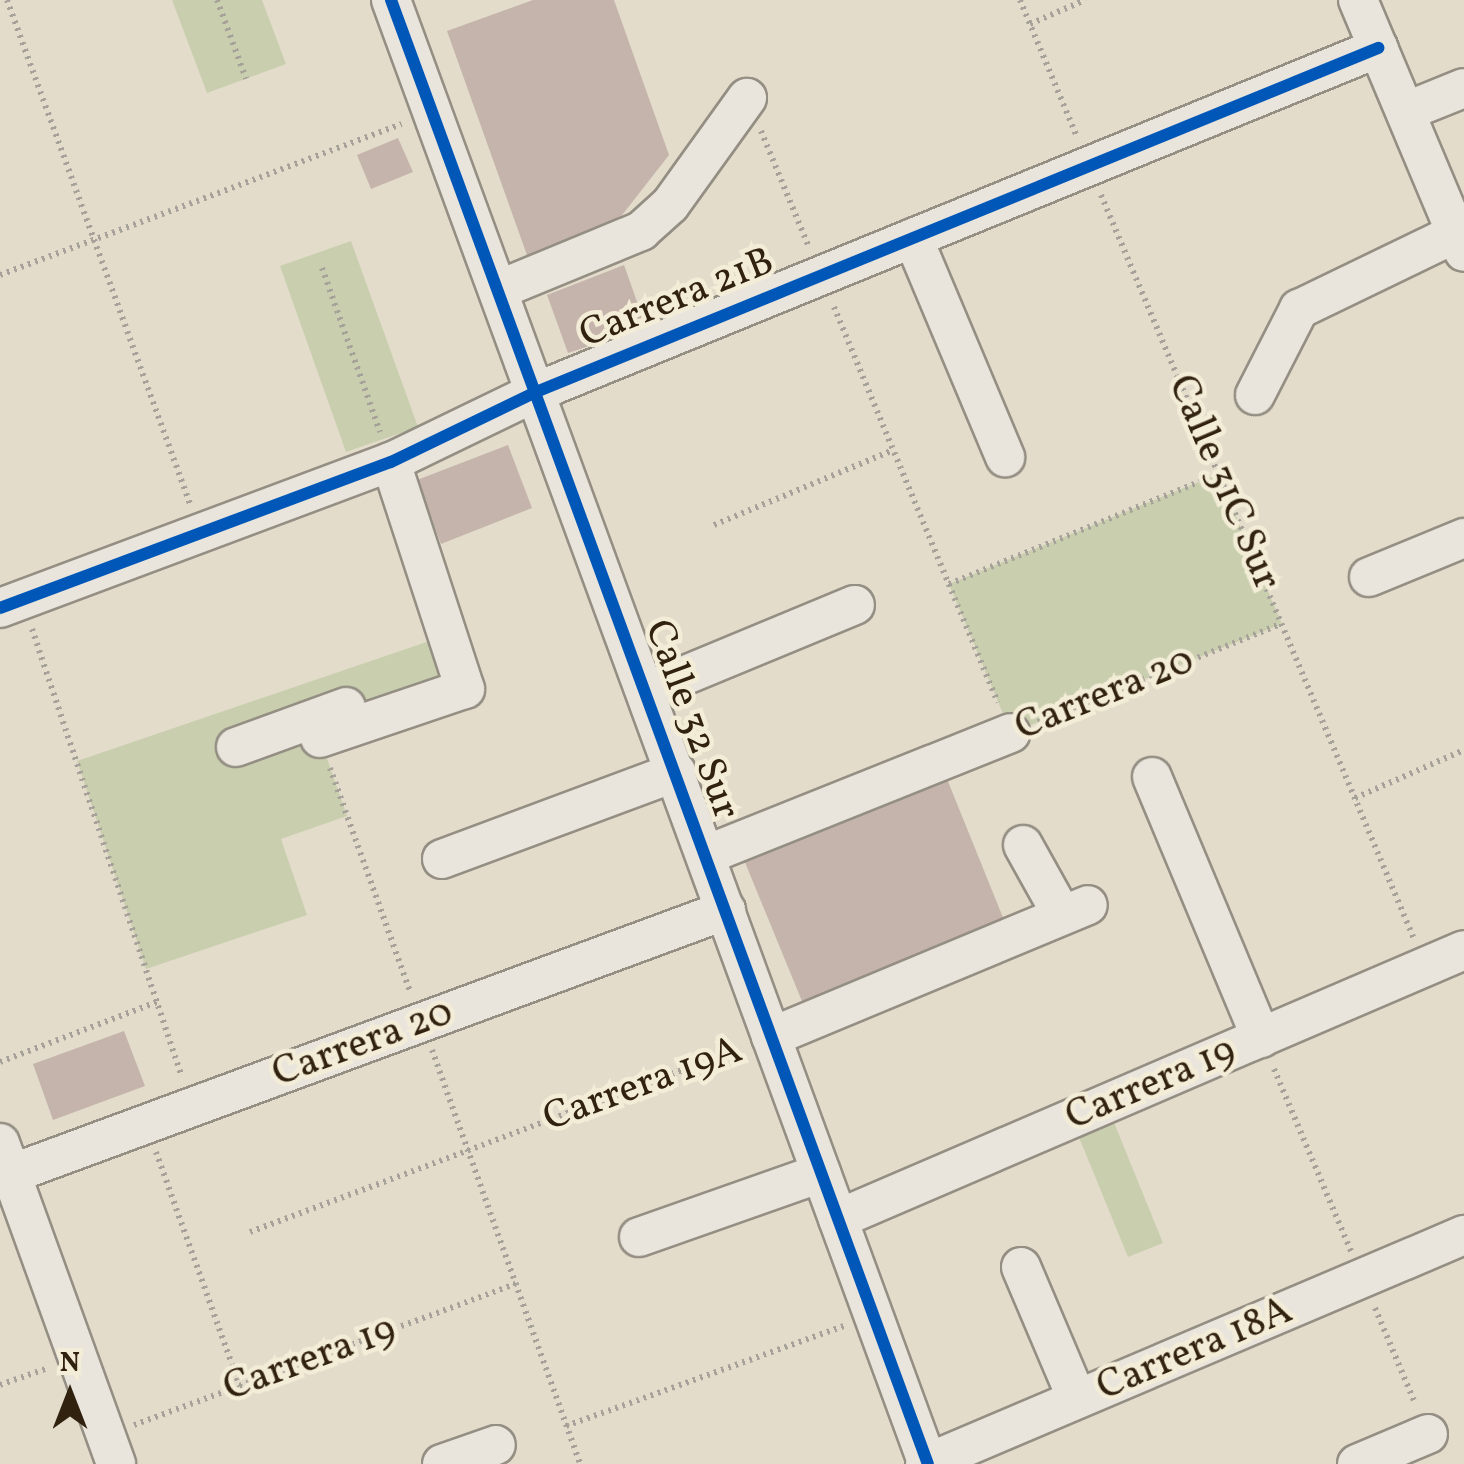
<!DOCTYPE html>
<html>
<head>
<meta charset="utf-8">
<style>
  body { margin:0 }
  #map { position:relative; width:1464px; height:1464px; overflow:hidden; background:#e3dccb; font-family:Vollkorn,serif }
  div>[style] { position:absolute }
  .green>* { inset:0; background:#c9cfae }
  .building>* { inset:0; background:#c5b4ab }
  .path>* { height:6px; margin-top:-3px; transform-origin:0; background:repeating-linear-gradient(90deg,#a6a29a 0 2.5px,transparent 0 7.5px) }
  .roads { filter:drop-shadow(2px 0 #948e83) drop-shadow(-2px 0 #948e83) drop-shadow(0 2px #948e83) drop-shadow(0 -2px #948e83) }
  .minor>* { height:38px; margin:-19px; padding:0 19px; transform-origin:19px; border-radius:19px; background:#e9e5dd }
  .cycleway>* { height:12px; margin:-6px; padding:0 6px; transform-origin:6px; border-radius:6px; background:#0057b8 }
  span { translate:-50% -50%; white-space:nowrap; text-align:center; line-height:1.15; -webkit-text-stroke:9px #f3ecd7; paint-order:stroke }
  .street-label { font-size:40px; color:#31210f }
  .north { position:absolute; left:20px; top:1344px; width:100px; height:100px; -webkit-text-stroke:8px #f3ecd7; paint-order:stroke; rotate:0deg; font-size:28px; font-weight:700; line-height:40px; text-align:center; color:#31210f }
  .north::after { content:''; display:block; margin:auto; width:35px; height:45px; background:#31210f; clip-path:polygon(50% 0,100% 100%,50% 72%,0 100%) }
</style>
</head>
<body>
<div id="map">
  <div class="green">
    <i style="clip-path:polygon(172px 0,262px 0,286px 64px,207px 93px)"></i>
    <i style="clip-path:polygon(351px 241px,418px 427px,346px 452px,280px 266px)"></i>
    <i style="clip-path:polygon(1218px 474px,1282px 624px,1011px 733px,949px 584px)"></i>
    <i style="clip-path:polygon(447px 635px,465px 689px,320px 738px,347px 816px,281px 839px,307px 915px,146px 969px,77px 761px)"></i>
    <i style="clip-path:polygon(1113px 1120px,1163px 1243px,1128px 1257px,1078px 1135px)"></i>
  </div>
  <div class="building">
    <i style="clip-path:polygon(533px 0,614px 0,669px 155px,612px 228px,528px 258px,447px 31px)"></i>
    <i style="clip-path:polygon(398px 138px,413px 172px,371px 189px,357px 155px)"></i>
    <i style="clip-path:polygon(624px 265px,646px 327px,568px 353px,547px 295px)"></i>
    <i style="clip-path:polygon(508px 445px,532px 508px,441px 544px,417px 480px)"></i>
    <i style="clip-path:polygon(945px 774px,1008px 930px,806px 1011px,742px 855px)"></i>
    <i style="clip-path:polygon(124px 1031px,145px 1086px,53px 1120px,33px 1064px)"></i>
  </div>
  <div class="path">
    <i style="left:7px;top:0;width:536px;rotate:70.04deg"></i>
    <i style="left:217px;top:0;width:84px;rotate:69.8deg"></i>
    <i style="left:1020px;top:0;width:148px;rotate:67.4deg"></i>
    <i style="left:1030px;top:24px;width:60px;rotate:-23.6deg"></i>
    <i style="left:761px;top:131px;width:123px;rotate:67.6deg"></i>
    <i style="left:1101px;top:195px;width:807px;rotate:67.18deg"></i>
    <i style="left:322px;top:268px;width:174px;rotate:70.5deg"></i>
    <i style="left:0;top:275px;width:429px;rotate:-20.6deg"></i>
    <i style="left:834px;top:307px;width:428px;rotate:67.5deg"></i>
    <i style="left:714px;top:525px;width:194px;rotate:-22.7deg"></i>
    <i style="left:949px;top:584px;width:291px;rotate:-22.2deg"></i>
    <i style="left:32px;top:629px;width:472px;rotate:71.5deg"></i>
    <i style="left:1038px;top:722px;width:262px;rotate:-22deg"></i>
    <i style="left:330px;top:768px;width:237px;rotate:70.3deg"></i>
    <i style="left:1355px;top:798px;width:119px;rotate:-23.8deg"></i>
    <i style="left:432px;top:1050px;width:440px;rotate:70.3deg"></i>
    <i style="left:0;top:1062px;width:168px;rotate:-20.9deg"></i>
    <i style="left:1274px;top:1069px;width:198px;rotate:67.1deg"></i>
    <i style="left:156px;top:1152px;width:249px;rotate:70.3deg"></i>
    <i style="left:250px;top:1232px;width:524px;rotate:-20.54deg"></i>
    <i style="left:1375px;top:1308px;width:103px;rotate:67.2deg"></i>
    <i style="left:0;top:1385px;width:51px;rotate:-19.5deg"></i>
    <i style="left:134px;top:1425px;width:407px;rotate:-20.3deg"></i>
    <i style="left:566px;top:1426px;width:295px;rotate:-19.8deg"></i>
  </div>
  <div class="roads">
    <div class="minor">
      <i style="left:391px;top:0;width:1559px;rotate:69.86deg"></i>
      <i style="left:1358px;top:0;width:273px;rotate:67.2deg"></i>
      <i style="left:1407px;top:111px;width:61px;rotate:-22deg"></i>
      <i style="left:913px;top:238px;width:238px;rotate:67.2deg"></i>
      <i style="left:498px;top:290px;width:155px;rotate:-22.4deg"></i>
      <i style="left:641px;top:231px;width:39px;rotate:-42deg"></i>
      <i style="left:670px;top:205px;width:132px;rotate:-54.3deg"></i>
      <i style="left:1255px;top:395px;width:97px;rotate:-62.9deg"></i>
      <i style="left:1299px;top:309px;width:174px;rotate:-25.8deg"></i>
      <i style="left:1369px;top:577px;width:103px;rotate:-22.3deg"></i>
      <i style="left:0;top:608px;width:417px;rotate:-20.5deg"></i>
      <i style="left:391px;top:462px;width:161px;rotate:-25.8deg"></i>
      <i style="left:536px;top:392px;width:910px;rotate:-22.22deg"></i>
      <i style="left:647px;top:691px;width:225px;rotate:-22.5deg"></i>
      <i style="left:320px;top:738px;width:153px;rotate:-18.7deg"></i>
      <i style="left:465px;top:689px;width:239px;rotate:-108.1deg"></i>
      <i style="left:236px;top:747px;width:117px;rotate:-20deg"></i>
      <i style="left:1152px;top:777px;width:283px;rotate:67.3deg"></i>
      <i style="left:1023px;top:845px;width:80px;rotate:60.9deg"></i>
      <i style="left:706px;top:855px;width:328px;rotate:-21.8deg"></i>
      <i style="left:442px;top:859px;width:250px;rotate:-20.4deg"></i>
      <i style="left:771px;top:1037px;width:343px;rotate:-22.6deg"></i>
      <i style="left:0;top:1143px;width:341px;rotate:70.1deg"></i>
      <i style="left:0;top:1178px;width:774px;rotate:-20.26deg"></i>
      <i style="left:838px;top:1219px;width:681px;rotate:-23.25deg"></i>
      <i style="left:639px;top:1237px;width:193px;rotate:-19.4deg"></i>
      <i style="left:1021px;top:1267px;width:143px;rotate:67deg"></i>
      <i style="left:442px;top:1464px;width:57px;rotate:-19.4deg"></i>
      <i style="left:925px;top:1464px;width:586px;rotate:-23.02deg"></i>
      <i style="left:1357px;top:1464px;width:77px;rotate:-22.9deg"></i>
    </div>
  </div>
  <div class="cycleway">
    <i style="left:391px;top:0;width:1559px;rotate:69.86deg"></i>
    <i style="left:0;top:608px;width:417px;rotate:-20.5deg"></i>
    <i style="left:391px;top:462px;width:161px;rotate:-25.8deg"></i>
    <i style="left:536px;top:392px;width:910px;rotate:-22.22deg"></i>
  </div>
  <div class="street-label">
    <span style="left:677px;top:299px;rotate:-22deg">Carrera 21B</span>
    <span style="left:1223px;top:483px;rotate:67deg">Calle 31C Sur</span>
    <span style="left:1105px;top:695px;rotate:-22deg">Carrera 20</span>
    <span style="left:691px;top:720px;rotate:70deg">Calle 32 Sur</span>
    <span style="left:363px;top:1044px;rotate:-20deg">Carrera 20</span>
    <span style="left:643px;top:1085px;rotate:-20deg">Carrera 19A</span>
    <span style="left:1151px;top:1085px;rotate:-23deg">Carrera 19</span>
    <span style="left:1195px;top:1350px;rotate:-23deg">Carrera 18A</span>
    <span style="left:310px;top:1360px;rotate:-20deg">Carrera 19</span>
  </div>
  <div class="north">N</div>
</div>
</body>
</html>
